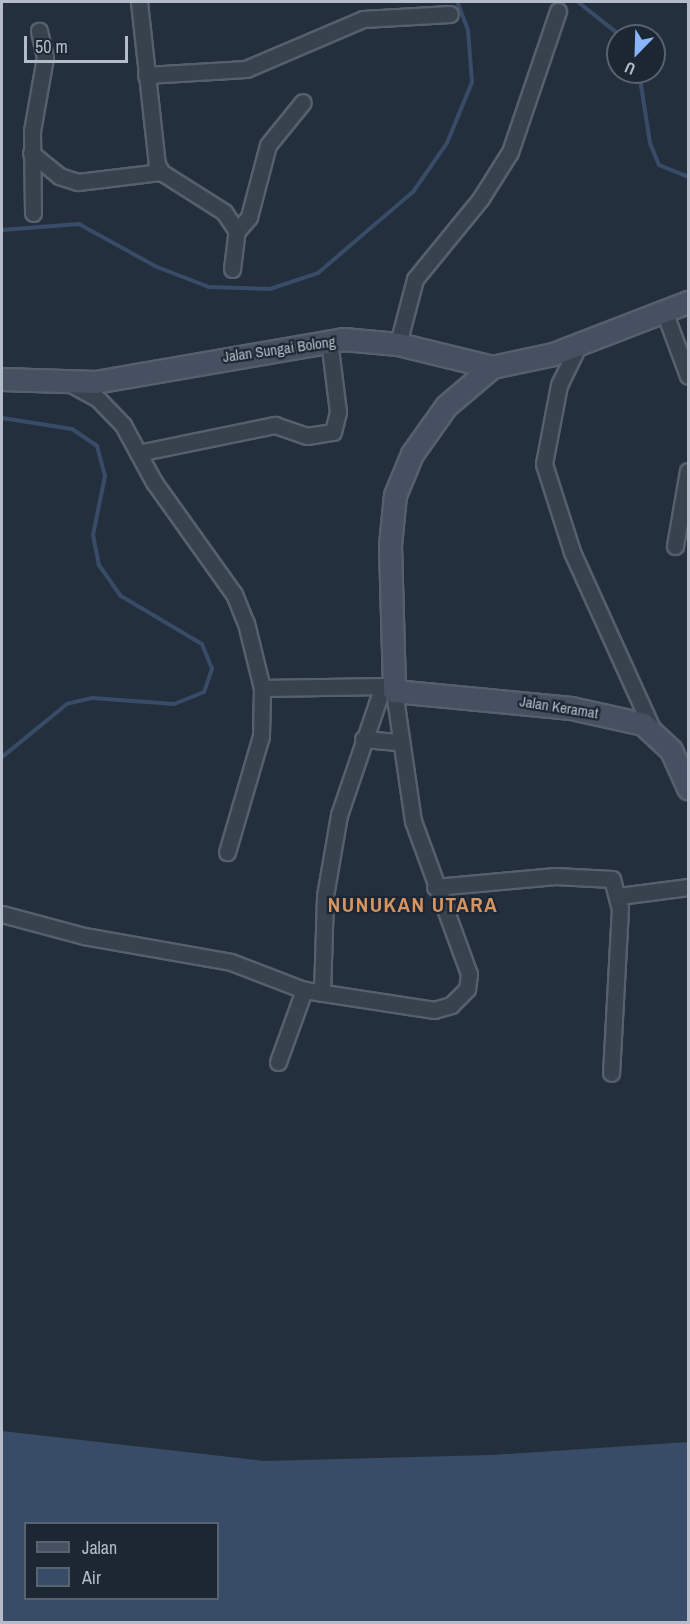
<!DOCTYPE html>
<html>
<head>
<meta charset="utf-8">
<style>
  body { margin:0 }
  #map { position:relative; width:690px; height:1624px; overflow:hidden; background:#242f3e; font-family:"Archivo Narrow",sans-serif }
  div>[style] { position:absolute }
  .water>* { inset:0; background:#394c67 }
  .stream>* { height:4px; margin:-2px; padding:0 2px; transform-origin:2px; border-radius:2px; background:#394c67 }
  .roads { filter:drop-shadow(2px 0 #565f6c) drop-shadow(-2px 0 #565f6c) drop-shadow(0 2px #565f6c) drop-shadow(0 -2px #565f6c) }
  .street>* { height:15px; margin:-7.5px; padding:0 7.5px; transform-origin:7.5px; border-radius:7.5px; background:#38414e }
  .secondary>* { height:21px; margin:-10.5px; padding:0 10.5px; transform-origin:10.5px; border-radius:10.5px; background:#465061 }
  span { translate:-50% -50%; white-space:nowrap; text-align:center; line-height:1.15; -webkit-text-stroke:4.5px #1d2633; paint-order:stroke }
  .street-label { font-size:15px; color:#b4bcc9 }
  .district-label { font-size:21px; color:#d59563; font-weight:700; letter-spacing:1.5px }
  .frame { position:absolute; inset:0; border:3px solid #b4bcc9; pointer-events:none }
  .legend { position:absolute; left:24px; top:1522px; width:195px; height:78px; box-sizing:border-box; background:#1d2633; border:2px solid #59626f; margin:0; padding:8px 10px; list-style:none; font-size:18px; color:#b4bcc9 }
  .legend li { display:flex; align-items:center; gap:12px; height:30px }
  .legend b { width:30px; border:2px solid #59626f }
  .north { position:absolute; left:606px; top:24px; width:60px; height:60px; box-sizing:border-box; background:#1d2633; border:2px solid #59626f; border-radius:50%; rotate:203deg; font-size:16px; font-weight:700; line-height:24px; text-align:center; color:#b4bcc9 }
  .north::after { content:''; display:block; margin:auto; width:21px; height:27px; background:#8ab4f8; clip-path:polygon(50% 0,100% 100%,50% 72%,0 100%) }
  .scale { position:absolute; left:24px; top:36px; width:104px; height:27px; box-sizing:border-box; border:3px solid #b4bcc9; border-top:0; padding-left:8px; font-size:18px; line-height:21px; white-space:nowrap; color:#b4bcc9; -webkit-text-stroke:4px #1d2633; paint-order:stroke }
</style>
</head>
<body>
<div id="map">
  <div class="water">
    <i style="clip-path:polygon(evenodd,2px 1431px,264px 1461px,492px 1455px,688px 1442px,688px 1622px,2px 1622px,2px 1431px,26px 1524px,218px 1524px,218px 1598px,26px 1598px,26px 1524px)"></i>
  </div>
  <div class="stream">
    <i style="left:578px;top:2px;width:55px;rotate:38.3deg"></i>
    <i style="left:639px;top:72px;width:72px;rotate:81.2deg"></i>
    <i style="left:650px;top:143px;width:24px;rotate:68deg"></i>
    <i style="left:659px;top:165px;width:31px;rotate:22deg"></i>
    <i style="left:2px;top:230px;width:77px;rotate:-4.5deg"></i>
    <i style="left:79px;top:224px;width:89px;rotate:28.9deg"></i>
    <i style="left:157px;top:267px;width:56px;rotate:21deg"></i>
    <i style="left:209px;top:287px;width:61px;rotate:1.9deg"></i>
    <i style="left:270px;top:289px;width:51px;rotate:-18.4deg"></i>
    <i style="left:318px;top:273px;width:125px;rotate:-40.5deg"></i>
    <i style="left:413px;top:192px;width:60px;rotate:-55.2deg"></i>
    <i style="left:447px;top:143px;width:66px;rotate:-67.7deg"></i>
    <i style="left:472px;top:82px;width:52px;rotate:-94.4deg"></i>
    <i style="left:468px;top:30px;width:30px;rotate:-111deg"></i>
    <i style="left:2px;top:418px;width:71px;rotate:8.9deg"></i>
    <i style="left:72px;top:429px;width:30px;rotate:34deg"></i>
    <i style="left:97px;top:446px;width:31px;rotate:75deg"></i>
    <i style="left:105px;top:476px;width:60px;rotate:101.5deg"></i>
    <i style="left:93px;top:535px;width:31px;rotate:79deg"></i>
    <i style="left:99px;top:565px;width:38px;rotate:55deg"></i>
    <i style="left:121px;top:596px;width:94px;rotate:30.7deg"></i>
    <i style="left:202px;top:644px;width:27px;rotate:68deg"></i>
    <i style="left:212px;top:669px;width:24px;rotate:109deg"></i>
    <i style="left:204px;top:692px;width:32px;rotate:158deg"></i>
    <i style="left:174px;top:704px;width:82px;rotate:-175.8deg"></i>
    <i style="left:92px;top:698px;width:26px;rotate:167deg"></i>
    <i style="left:67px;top:704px;width:84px;rotate:140.8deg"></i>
  </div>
  <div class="roads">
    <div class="street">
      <i style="left:139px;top:2px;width:163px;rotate:83.7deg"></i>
      <i style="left:157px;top:164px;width:9px;rotate:63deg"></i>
      <i style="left:161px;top:172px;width:75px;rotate:32.4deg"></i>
      <i style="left:224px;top:212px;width:23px;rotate:56deg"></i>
      <i style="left:146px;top:75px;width:100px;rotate:-3.4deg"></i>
      <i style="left:246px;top:69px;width:127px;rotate:-23.1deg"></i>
      <i style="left:363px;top:19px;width:87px;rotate:-3.3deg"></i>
      <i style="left:31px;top:153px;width:36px;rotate:39deg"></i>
      <i style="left:59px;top:176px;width:20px;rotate:18deg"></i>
      <i style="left:78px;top:182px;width:84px;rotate:-6.9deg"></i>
      <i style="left:33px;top:213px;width:82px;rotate:-90.7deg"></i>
      <i style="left:32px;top:131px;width:75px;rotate:-80deg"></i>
      <i style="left:45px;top:57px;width:27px;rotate:-103deg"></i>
      <i style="left:232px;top:269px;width:38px;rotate:-83deg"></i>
      <i style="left:237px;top:231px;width:18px;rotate:-49deg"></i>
      <i style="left:249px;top:217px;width:74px;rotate:-75.2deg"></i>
      <i style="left:268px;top:145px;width:55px;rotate:-50.9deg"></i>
      <i style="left:664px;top:311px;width:69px;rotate:69.7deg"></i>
      <i style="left:398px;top:344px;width:67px;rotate:-75.3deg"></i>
      <i style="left:415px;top:279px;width:104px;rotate:-50.8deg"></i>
      <i style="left:481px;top:198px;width:54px;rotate:-57.8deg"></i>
      <i style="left:510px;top:152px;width:149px;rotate:-71.2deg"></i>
      <i style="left:579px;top:344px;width:46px;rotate:116deg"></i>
      <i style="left:559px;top:385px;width:80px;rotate:100.8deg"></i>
      <i style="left:544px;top:464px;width:92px;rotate:72.3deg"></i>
      <i style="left:572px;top:552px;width:193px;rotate:65.6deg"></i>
      <i style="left:71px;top:384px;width:31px;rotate:29deg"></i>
      <i style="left:98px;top:399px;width:36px;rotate:46deg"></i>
      <i style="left:123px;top:425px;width:65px;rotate:61.5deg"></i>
      <i style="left:154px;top:482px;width:138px;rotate:54.5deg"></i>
      <i style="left:234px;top:594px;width:31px;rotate:68deg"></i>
      <i style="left:246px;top:623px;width:67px;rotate:76.2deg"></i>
      <i style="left:262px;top:688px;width:48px;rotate:91.2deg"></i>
      <i style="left:261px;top:736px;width:121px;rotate:106.3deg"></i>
      <i style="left:138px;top:453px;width:140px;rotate:-11.6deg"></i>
      <i style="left:275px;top:425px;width:34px;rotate:19deg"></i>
      <i style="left:307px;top:436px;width:26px;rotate:-9deg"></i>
      <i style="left:333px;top:432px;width:21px;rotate:-76deg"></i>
      <i style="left:338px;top:412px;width:73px;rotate:-97.1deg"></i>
      <i style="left:675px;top:546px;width:76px;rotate:-80.2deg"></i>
      <i style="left:262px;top:688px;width:123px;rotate:-0.9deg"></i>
      <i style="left:363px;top:739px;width:37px;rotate:5deg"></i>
      <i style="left:435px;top:887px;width:121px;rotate:-5.2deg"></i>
      <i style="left:555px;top:876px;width:57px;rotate:3deg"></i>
      <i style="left:612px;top:879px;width:30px;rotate:75deg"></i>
      <i style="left:620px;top:908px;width:165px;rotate:93.1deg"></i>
      <i style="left:619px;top:896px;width:70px;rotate:-7.4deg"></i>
      <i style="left:2px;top:914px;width:85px;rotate:15deg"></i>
      <i style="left:84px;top:936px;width:149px;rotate:10deg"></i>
      <i style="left:231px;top:962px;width:78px;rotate:21deg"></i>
      <i style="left:304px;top:990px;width:132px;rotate:8.7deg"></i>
      <i style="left:434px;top:1010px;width:18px;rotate:-16deg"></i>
      <i style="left:451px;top:1005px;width:23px;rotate:-45deg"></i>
      <i style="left:467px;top:989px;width:15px;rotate:-82deg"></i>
      <i style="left:469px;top:974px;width:163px;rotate:-110.1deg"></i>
      <i style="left:413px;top:821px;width:131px;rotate:-98.3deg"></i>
      <i style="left:322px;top:993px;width:97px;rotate:-88.2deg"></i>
      <i style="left:325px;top:896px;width:82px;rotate:-80.2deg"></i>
      <i style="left:339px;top:815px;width:133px;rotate:-71.2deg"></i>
      <i style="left:382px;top:689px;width:14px;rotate:-39deg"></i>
      <i style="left:278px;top:1062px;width:77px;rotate:-70.1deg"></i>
    </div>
    <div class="secondary">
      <i style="left:492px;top:367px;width:60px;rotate:139.7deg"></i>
      <i style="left:446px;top:406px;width:59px;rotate:125.3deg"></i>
      <i style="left:412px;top:454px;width:44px;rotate:112.5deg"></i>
      <i style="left:395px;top:495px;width:50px;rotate:95.7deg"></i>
      <i style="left:390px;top:545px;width:146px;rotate:88.4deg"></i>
      <i style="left:394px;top:691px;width:178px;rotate:5.5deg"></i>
      <i style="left:571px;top:708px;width:74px;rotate:12.5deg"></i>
      <i style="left:643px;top:724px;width:38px;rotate:43deg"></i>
      <i style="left:671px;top:750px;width:42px;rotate:65.9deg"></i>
      <i style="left:2px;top:379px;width:93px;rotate:1.8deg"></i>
      <i style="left:95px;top:382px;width:252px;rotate:-9.8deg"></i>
      <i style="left:343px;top:339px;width:55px;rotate:5.2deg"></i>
      <i style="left:398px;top:344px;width:97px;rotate:13.7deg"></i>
      <i style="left:492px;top:367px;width:62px;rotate:-12deg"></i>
      <i style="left:553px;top:354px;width:145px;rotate:-21.1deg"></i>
    </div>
  </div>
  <div class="street-label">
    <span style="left:279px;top:349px;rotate:-8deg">Jalan Sungai Bolong</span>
    <span style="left:559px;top:707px;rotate:9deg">Jalan Keramat</span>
  </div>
  <div class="district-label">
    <span style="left:413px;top:905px">NUNUKAN UTARA</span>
  </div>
  <div class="frame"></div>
  <ul class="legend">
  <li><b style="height:8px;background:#465061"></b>Jalan</li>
  <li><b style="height:16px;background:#394c67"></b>Air</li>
  </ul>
  <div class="north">U</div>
  <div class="scale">50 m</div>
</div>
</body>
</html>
